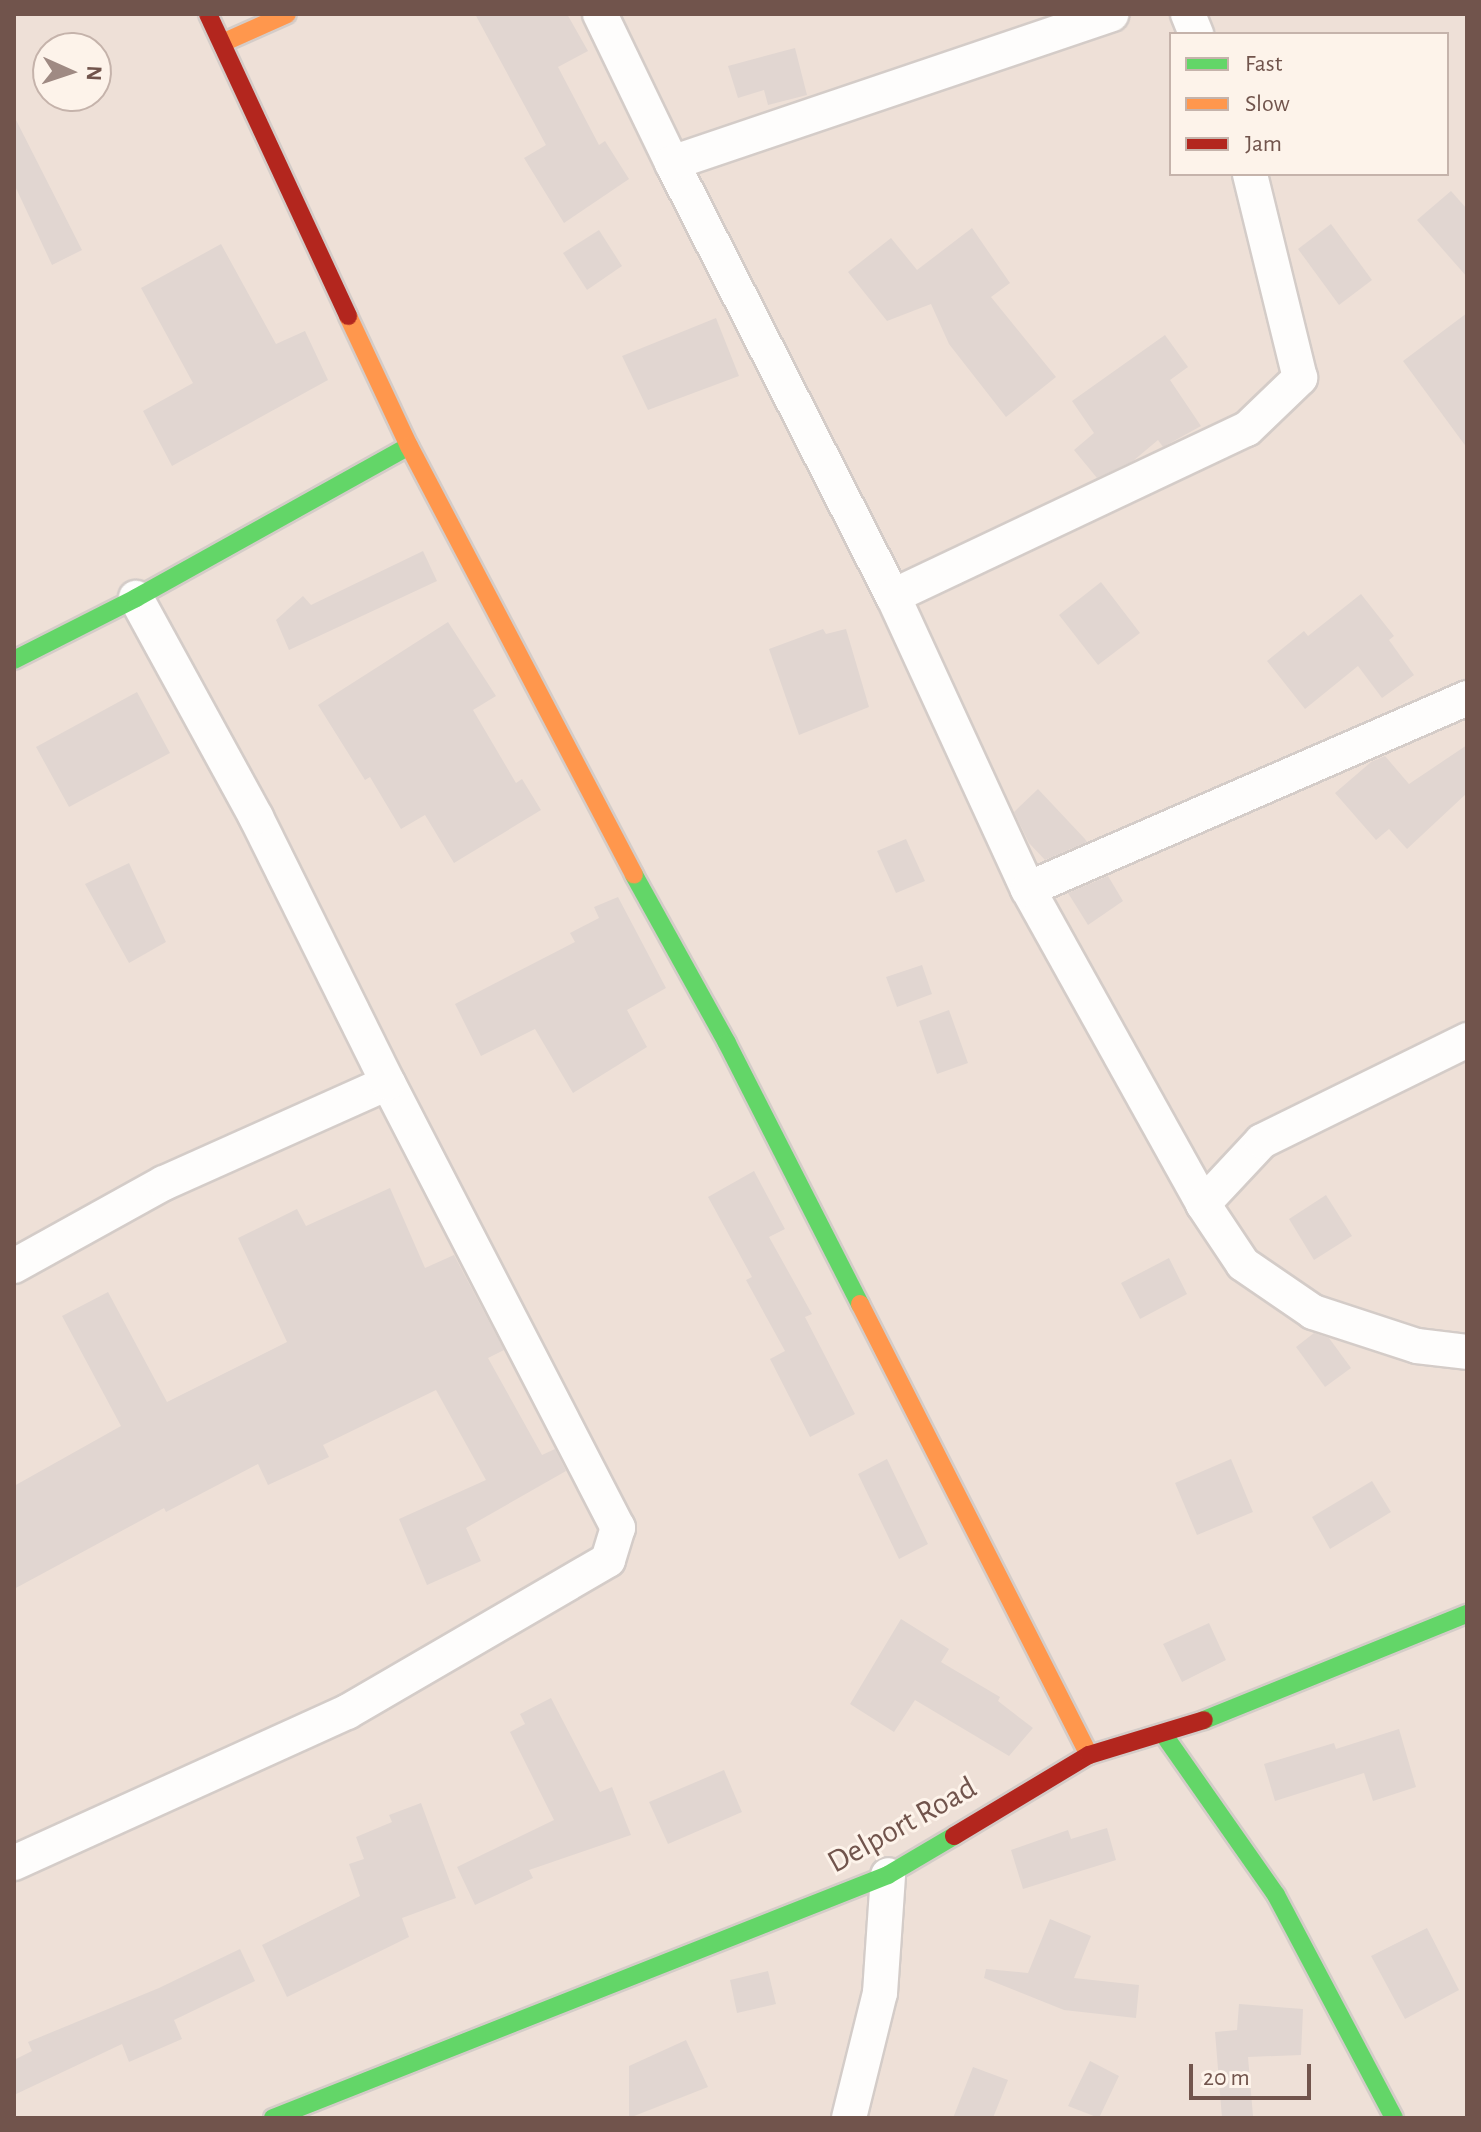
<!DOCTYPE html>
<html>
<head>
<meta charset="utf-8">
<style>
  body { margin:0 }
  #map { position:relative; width:1481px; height:2132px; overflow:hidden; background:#f5efe9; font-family:"Alegreya Sans",sans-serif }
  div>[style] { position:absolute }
  .residential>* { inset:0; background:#eee0d7 }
  .building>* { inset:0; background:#e1d6d1 }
  .roads { filter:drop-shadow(2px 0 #d4ccc8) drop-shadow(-2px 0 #d4ccc8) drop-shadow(0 2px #d4ccc8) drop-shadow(0 -2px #d4ccc8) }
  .street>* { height:34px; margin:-17px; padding:0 17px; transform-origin:17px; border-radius:17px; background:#fefdfc }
  .fast>* { height:18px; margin:-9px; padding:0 9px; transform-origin:9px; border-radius:9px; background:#63d668 }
  .slow>* { height:18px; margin:-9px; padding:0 9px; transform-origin:9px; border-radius:9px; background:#ff974d }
  .jam>* { height:18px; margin:-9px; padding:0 9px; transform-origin:9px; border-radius:9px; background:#b3261e }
  span { translate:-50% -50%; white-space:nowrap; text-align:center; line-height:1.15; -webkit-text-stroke:6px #fdf3ea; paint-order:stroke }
  .street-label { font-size:32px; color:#71544c }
  .frame { position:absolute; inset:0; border:16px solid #71544c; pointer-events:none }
  .legend { position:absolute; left:1169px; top:32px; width:280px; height:144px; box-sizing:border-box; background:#fdf3ea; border:2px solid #c5b3ab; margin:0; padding:10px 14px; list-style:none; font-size:24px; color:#71544c }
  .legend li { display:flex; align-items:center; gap:16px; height:40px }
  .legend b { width:40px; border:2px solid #c5b3ab }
  .north { position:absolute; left:32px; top:32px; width:80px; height:80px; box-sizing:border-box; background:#fdf3ea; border:2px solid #c5b3ab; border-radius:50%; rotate:93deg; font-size:22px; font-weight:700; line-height:32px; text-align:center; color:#71544c }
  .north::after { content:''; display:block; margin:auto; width:28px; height:36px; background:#9f8a83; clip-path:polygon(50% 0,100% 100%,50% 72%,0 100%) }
  .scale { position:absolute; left:1189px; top:2064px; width:122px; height:36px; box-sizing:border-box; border:4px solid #71544c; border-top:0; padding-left:10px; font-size:24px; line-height:28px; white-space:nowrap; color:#71544c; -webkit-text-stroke:6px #fdf3ea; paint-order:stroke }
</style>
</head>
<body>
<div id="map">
  <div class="residential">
    <i style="clip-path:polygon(evenodd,14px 14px,1467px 14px,1467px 2118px,14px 2118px,14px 14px,1171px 34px,1447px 34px,1447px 174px,1171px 174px,1171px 34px,14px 14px,48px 48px,96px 48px,96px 96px,48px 96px,48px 48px)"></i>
  </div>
  <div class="building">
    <i style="clip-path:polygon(475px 14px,567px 14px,588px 51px,558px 67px,599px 145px,605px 141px,629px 179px,564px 223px,524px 158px,546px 145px)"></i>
    <i style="clip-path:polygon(795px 48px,807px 95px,768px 105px,764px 90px,738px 98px,728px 66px)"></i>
    <i style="clip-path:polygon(14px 116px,82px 250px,52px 265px,14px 184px)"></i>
    <i style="clip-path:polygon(1451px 191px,1467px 209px,1467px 277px,1417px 220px)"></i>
    <i style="clip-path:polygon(1331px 224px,1372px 280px,1339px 305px,1298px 249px)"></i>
    <i style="clip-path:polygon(972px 228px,1010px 283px,991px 297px,1056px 377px,1006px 417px,949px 344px,931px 304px,887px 321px,848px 272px,891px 238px,917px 270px)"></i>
    <i style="clip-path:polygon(599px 230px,622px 266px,587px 290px,563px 253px)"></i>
    <i style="clip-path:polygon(221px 244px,276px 344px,305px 331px,328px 380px,172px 466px,143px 411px,193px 383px,141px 288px)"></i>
    <i style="clip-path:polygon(1467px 313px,1467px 448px,1403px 361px)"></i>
    <i style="clip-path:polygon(716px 318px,739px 376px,648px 410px,622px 356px)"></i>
    <i style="clip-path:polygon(1165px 335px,1188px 367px,1170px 380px,1201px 426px,1163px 447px,1158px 440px,1133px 461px,1097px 478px,1074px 450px,1094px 433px,1072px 401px)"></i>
    <i style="clip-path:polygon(423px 551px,437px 581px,289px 650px,276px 620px,303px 596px,311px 605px)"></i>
    <i style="clip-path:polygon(1101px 582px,1140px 633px,1098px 665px,1059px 615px)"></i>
    <i style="clip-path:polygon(1361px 594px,1394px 636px,1389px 640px,1414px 675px,1382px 698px,1358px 666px,1305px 709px,1267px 661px,1304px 631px,1308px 636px)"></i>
    <i style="clip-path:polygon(448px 622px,496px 696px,473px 710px,516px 783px,522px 779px,541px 810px,454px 863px,425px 815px,401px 829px,370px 777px,365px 780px,318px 705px)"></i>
    <i style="clip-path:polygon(823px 629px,826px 634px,846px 629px,869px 707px,799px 735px,769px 649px)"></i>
    <i style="clip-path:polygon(137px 692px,170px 753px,69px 807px,36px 747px)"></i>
    <i style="clip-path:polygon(1467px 745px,1467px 793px,1407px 849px,1389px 829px,1376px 840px,1335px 793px,1371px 762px,1385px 756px,1409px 784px)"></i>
    <i style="clip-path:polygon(1038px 789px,1085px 839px,1087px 842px,1045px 860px,1029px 843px,1014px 812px)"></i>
    <i style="clip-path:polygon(906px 839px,925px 881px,896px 893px,877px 851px)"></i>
    <i style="clip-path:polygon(129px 863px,166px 942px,129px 963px,85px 884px)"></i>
    <i style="clip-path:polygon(1108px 876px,1123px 901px,1088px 925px,1068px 893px)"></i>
    <i style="clip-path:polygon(618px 897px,666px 988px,627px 1010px,647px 1047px,573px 1093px,535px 1029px,481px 1056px,455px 1004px,575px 942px,570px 933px,599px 918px,594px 907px)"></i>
    <i style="clip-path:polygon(922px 965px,932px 994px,897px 1007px,886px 977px)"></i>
    <i style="clip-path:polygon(949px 1010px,968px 1063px,937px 1074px,919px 1021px)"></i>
    <i style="clip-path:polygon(754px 1171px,785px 1229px,769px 1237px,812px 1314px,805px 1317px,855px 1414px,810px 1437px,770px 1359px,785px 1351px,746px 1280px,752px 1277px,708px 1197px)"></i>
    <i style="clip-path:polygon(390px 1188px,425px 1268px,454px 1255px,504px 1350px,488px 1358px,542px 1455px,555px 1449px,566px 1471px,466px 1528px,481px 1561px,427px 1585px,399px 1519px,486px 1480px,436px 1390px,323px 1445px,329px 1457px,268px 1485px,258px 1464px,166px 1512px,164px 1508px,14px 1589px,14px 1486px,121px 1426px,62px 1316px,108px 1292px,167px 1402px,287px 1342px,238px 1238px,297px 1209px,306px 1226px)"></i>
    <i style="clip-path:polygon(1326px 1195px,1352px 1236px,1314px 1260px,1289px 1219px)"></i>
    <i style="clip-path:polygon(1169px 1258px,1187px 1294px,1140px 1319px,1121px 1283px)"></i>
    <i style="clip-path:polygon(1314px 1333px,1329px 1338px,1351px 1368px,1325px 1387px,1296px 1347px)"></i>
    <i style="clip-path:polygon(887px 1459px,928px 1544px,899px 1559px,858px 1474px)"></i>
    <i style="clip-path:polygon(1231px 1459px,1253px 1512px,1197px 1535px,1175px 1483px)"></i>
    <i style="clip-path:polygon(1372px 1481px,1391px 1512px,1330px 1549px,1312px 1517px)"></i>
    <i style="clip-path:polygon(901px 1619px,949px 1649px,941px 1662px,1000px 1697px,998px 1701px,1033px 1728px,1009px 1756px,915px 1700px,894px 1732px,850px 1704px)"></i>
    <i style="clip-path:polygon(1209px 1623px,1226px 1660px,1182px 1682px,1163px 1644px)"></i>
    <i style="clip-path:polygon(551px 1698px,600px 1792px,612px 1787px,631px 1835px,529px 1870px,533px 1878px,475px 1905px,457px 1867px,554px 1820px,510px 1732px,525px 1724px,520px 1714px)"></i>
    <i style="clip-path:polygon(1399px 1729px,1416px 1787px,1373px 1801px,1364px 1773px,1275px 1801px,1264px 1764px,1334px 1743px,1336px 1749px)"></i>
    <i style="clip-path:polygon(724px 1770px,742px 1812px,668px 1844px,649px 1802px)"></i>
    <i style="clip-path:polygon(421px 1803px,456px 1898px,402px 1918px,409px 1937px,287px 1997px,262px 1945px,360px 1896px,349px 1864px,364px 1859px,356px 1837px,392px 1822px,389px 1815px)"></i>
    <i style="clip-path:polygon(1107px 1828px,1116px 1860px,1023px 1889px,1011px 1850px,1068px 1830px,1071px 1839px)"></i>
    <i style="clip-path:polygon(1050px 1919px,1091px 1936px,1074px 1978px,1139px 1985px,1136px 2018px,1064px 2010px,984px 1978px,986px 1969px,1028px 1973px)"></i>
    <i style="clip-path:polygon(1427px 1928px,1459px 1990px,1405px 2019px,1371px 1956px)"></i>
    <i style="clip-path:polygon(240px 1949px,255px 1981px,174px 2020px,182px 2039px,129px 2062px,122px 2044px,14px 2095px,14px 2060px,32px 2051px,28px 2042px,159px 1988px)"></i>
    <i style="clip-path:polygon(768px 1971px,776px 2004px,737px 2013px,730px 1980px)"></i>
    <i style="clip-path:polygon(1239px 2004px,1303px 2009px,1301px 2055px,1248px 2057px,1253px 2116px,1222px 2118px,1215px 2032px,1237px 2030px)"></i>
    <i style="clip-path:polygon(686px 2040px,708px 2087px,629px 2118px,629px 2066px)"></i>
    <i style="clip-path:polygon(1090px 2061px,1119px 2076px,1099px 2118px,1068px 2106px)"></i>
    <i style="clip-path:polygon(973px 2067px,1008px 2080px,993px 2118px,953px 2118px)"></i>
  </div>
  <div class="roads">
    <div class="street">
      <i style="left:600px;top:14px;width:165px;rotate:64.2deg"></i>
      <i style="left:672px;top:163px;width:486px;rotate:63deg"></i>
      <i style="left:893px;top:596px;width:323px;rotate:65.3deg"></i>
      <i style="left:1028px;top:889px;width:360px;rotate:60.9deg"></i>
      <i style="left:1203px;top:1204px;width:72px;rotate:56.3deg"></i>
      <i style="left:1243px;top:1264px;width:85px;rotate:34.4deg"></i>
      <i style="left:1313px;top:1312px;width:109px;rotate:18.1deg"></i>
      <i style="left:1417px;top:1346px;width:50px;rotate:6.8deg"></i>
      <i style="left:1188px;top:14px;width:22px;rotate:68deg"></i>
      <i style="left:672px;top:163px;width:464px;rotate:-18.7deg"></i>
      <i style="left:893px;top:596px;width:391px;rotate:-25.3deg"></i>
      <i style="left:1247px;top:429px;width:74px;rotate:-43.9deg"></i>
      <i style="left:1300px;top:378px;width:210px;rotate:-103.8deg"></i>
      <i style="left:1028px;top:889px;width:479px;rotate:-23.5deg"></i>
      <i style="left:1203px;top:1204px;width:86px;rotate:-46.9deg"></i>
      <i style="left:1262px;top:1141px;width:229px;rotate:-26.2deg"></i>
      <i style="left:14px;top:1266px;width:171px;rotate:-29deg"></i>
      <i style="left:164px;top:1183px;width:245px;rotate:-24.1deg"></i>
      <i style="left:14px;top:1863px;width:366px;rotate:-24.4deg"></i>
      <i style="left:347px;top:1712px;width:302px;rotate:-30.2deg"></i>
      <i style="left:608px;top:1560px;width:34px;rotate:-73deg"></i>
      <i style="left:618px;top:1528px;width:501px;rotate:-117.33deg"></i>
      <i style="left:388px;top:1083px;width:297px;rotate:-116.4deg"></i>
      <i style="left:256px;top:817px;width:250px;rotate:-118.7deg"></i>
      <i style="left:849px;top:2118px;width:129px;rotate:-76.1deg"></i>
      <i style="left:880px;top:1993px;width:118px;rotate:-86.1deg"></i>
    </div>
    <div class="fast">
      <i style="left:14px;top:660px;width:137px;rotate:-26.9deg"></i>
      <i style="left:136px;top:598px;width:312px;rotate:-29.1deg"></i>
      <i style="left:634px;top:875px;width:192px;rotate:61deg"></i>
      <i style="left:727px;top:1043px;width:293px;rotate:63deg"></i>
      <i style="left:1204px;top:1720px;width:284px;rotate:-22deg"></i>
      <i style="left:1164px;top:1735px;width:195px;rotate:55deg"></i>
      <i style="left:1276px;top:1895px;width:252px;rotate:62.1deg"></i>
      <i style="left:273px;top:2118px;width:661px;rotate:-21.56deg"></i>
      <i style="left:888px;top:1875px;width:77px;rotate:-30.6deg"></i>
    </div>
    <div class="slow">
      <i style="left:222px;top:43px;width:71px;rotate:-24deg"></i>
      <i style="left:348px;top:316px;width:144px;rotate:64.9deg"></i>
      <i style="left:409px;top:446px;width:484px;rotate:62.3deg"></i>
      <i style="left:860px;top:1304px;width:506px;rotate:63.08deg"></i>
    </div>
    <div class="jam">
      <i style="left:208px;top:14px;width:333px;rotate:65.1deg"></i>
      <i style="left:954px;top:1836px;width:157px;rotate:-31deg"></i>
      <i style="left:1089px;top:1755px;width:120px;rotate:-16.9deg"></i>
    </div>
  </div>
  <div class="street-label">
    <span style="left:902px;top:1825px;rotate:-29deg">Delport Road</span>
  </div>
  <div class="frame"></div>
  <ul class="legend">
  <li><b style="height:10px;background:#63d668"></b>Fast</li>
  <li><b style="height:10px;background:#ff974d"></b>Slow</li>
  <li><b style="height:10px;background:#b3261e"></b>Jam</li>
  </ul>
  <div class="north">N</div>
  <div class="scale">20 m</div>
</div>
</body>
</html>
